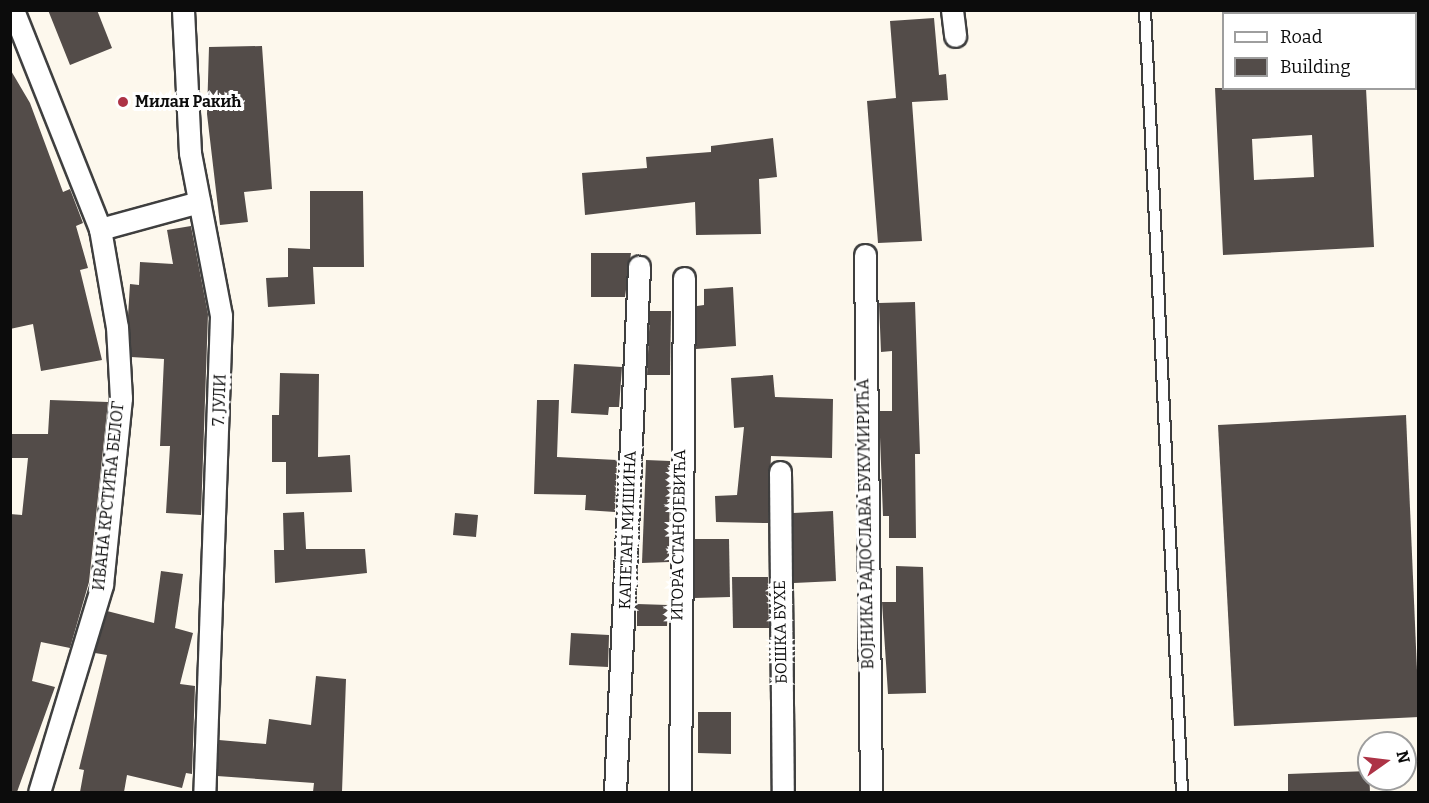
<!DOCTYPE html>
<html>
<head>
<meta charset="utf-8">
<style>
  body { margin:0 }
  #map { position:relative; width:1429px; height:803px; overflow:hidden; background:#fdf8ed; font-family:Bitter,serif }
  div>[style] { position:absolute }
  .building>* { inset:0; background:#534c49 }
  .roads { filter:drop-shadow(2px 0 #3f3f3f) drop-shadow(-2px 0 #3f3f3f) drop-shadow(0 2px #3f3f3f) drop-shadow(0 -2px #3f3f3f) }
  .service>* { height:10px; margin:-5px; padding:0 5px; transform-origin:5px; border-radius:5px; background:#fff }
  .minor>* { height:21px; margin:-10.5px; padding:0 10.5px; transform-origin:10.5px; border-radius:10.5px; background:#fff }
  .dots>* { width:16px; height:16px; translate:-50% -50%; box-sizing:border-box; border:3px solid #fff; border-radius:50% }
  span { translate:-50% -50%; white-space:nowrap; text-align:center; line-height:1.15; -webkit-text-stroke:6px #fff; paint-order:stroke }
  .poi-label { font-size:16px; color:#0c0c0c; font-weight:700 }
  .left { translate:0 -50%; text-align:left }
  .street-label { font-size:16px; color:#0c0c0c }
  .frame { position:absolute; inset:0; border:12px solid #0c0c0c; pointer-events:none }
  .legend { position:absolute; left:1222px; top:12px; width:195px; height:78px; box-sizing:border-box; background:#fff; border:2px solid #9e9e9e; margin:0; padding:8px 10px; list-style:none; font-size:18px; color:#0c0c0c }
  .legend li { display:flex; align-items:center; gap:12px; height:30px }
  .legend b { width:30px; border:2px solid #9e9e9e }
  .north { position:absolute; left:1357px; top:731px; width:60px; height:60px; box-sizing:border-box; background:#fff; border:2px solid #9e9e9e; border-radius:50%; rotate:76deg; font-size:16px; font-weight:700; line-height:24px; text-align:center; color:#0c0c0c }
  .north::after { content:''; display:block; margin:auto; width:21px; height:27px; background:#ad3346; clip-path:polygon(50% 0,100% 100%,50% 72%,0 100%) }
</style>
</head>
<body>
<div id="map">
  <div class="building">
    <i style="clip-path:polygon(48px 10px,97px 10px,112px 48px,70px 65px)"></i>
    <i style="clip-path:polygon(934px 18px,939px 75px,946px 74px,948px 100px,912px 102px,922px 241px,878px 243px,867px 101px,896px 98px,890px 21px)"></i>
    <i style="clip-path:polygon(262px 46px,272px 189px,244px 192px,248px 222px,220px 225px,207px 114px,209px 47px)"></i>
    <i style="clip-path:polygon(10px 69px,30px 103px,63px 192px,70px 189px,83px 223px,76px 226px,88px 268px,80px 270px,102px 360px,41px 371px,33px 324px,10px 329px)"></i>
    <i style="clip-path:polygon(evenodd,1215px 88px,1366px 88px,1374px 247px,1223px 255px,1215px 88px,1312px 135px,1314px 177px,1254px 180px,1252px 139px,1312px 135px)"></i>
    <i style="clip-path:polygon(773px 138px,777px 177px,759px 179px,761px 234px,696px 235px,695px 202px,585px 215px,582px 173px,647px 168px,646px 157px,711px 152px,711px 146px)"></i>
    <i style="clip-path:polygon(310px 191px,363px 191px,364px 267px,313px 267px,315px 304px,268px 307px,266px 278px,288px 277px,288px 248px,310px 249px)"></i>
    <i style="clip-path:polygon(191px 226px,208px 314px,201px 515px,166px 513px,170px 446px,160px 446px,164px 359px,131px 357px,128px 316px,130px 284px,139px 285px,140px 262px,173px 264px,167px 230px)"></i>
    <i style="clip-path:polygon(591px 253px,631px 253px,625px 297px,591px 297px)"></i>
    <i style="clip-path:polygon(733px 287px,736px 346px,696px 349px,697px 306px,704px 305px,704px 289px)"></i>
    <i style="clip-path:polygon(915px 302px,920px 454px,915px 454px,916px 538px,889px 538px,889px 516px,883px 516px,879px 411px,892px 411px,892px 351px,881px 352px,879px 303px)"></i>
    <i style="clip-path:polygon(650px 311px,671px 311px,670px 375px,647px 375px)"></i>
    <i style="clip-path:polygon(574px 364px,622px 367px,619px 407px,609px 407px,608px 415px,571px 413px)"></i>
    <i style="clip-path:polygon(280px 373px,319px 374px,318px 457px,350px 455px,352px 492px,286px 494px,286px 462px,272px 462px,272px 415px,279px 415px)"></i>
    <i style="clip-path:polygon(773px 375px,775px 397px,833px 399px,832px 458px,771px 456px,768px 523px,716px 522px,715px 496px,737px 495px,744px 427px,734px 428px,731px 378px)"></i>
    <i style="clip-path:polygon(50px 400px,108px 402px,89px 582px,70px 648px,41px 642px,32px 681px,55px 687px,17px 792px,10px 792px,10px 514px,22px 515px,28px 458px,10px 458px,10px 434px,48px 434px)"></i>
    <i style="clip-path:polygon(537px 400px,559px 400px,557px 457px,617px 460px,615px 512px,585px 510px,586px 495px,534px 494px)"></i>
    <i style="clip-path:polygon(1406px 415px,1419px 717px,1234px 726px,1218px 425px)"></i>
    <i style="clip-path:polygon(646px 460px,670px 461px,669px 562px,642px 563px)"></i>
    <i style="clip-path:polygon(833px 511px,836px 581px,794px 583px,793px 513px)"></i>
    <i style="clip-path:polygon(304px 512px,306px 549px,365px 549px,367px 573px,275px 583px,274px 550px,284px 550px,283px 513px)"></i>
    <i style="clip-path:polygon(455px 513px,478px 515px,476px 537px,453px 535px)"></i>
    <i style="clip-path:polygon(695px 539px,729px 539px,730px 597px,694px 598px)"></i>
    <i style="clip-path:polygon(896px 566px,923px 567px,926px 693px,888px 694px,882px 602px,896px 602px)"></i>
    <i style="clip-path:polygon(161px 571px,183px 574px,175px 628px,193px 633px,180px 684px,195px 686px,192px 774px,186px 773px,182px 788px,127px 775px,124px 792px,80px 792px,84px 770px,79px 769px,107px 655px,95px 653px,107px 611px,154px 623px)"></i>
    <i style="clip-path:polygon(732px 577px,768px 577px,769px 628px,733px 628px)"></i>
    <i style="clip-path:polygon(637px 604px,668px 605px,667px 626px,637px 626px)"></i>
    <i style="clip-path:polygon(571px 633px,609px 635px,608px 667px,569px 665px)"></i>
    <i style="clip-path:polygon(316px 676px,346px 679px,342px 792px,313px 792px,314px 783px,217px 776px,219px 740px,266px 744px,269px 719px,311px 725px)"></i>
    <i style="clip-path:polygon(698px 712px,731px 712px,731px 754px,698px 753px)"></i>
    <i style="clip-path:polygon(1369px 771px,1370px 792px,1288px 792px,1288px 774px)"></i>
  </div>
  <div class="roads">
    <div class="service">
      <i style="left:1145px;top:10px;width:783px;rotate:87.29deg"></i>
    </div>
    <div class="minor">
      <i style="left:13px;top:10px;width:236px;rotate:68.3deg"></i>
      <i style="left:100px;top:229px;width:99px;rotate:80.2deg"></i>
      <i style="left:117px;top:327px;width:71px;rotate:86.8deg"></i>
      <i style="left:121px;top:398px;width:188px;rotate:95.8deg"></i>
      <i style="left:102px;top:585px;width:216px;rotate:106.9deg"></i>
      <i style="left:183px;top:10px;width:143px;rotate:87.2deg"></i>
      <i style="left:190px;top:153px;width:166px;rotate:79.2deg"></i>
      <i style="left:221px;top:316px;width:476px;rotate:92deg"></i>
      <i style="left:952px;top:10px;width:26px;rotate:83deg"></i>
      <i style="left:100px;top:229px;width:103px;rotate:-15.3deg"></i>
      <i style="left:865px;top:255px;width:537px;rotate:89.36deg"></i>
      <i style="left:780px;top:472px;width:320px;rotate:89.5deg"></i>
      <i style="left:615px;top:792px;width:526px;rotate:-87.38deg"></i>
      <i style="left:680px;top:792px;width:514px;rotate:-89.55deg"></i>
    </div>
  </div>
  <div class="dots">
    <i style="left:123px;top:102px;background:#ad3346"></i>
  </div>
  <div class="poi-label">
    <span class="left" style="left:135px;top:102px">Милан Ракић</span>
  </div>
  <div class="street-label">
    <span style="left:220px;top:400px;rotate:-88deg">7. ЈУЛИ</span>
    <span style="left:109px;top:496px;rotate:-84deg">ИВАНА КРСТИЋА БЕЛОГ</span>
    <span style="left:866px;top:524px;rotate:-91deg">ВОЈНИКА РАДОСЛАВА БУКУМИРИЋА</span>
    <span style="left:628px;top:530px;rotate:-88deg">КАПЕТАН МИШИНА</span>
    <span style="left:679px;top:535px;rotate:-89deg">ИГОРА СТАНОЈЕВИЋА</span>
    <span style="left:781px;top:632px;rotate:-91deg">БОШКА БУХЕ</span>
  </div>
  <div class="frame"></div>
  <ul class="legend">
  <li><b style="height:8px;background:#fff"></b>Road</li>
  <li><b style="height:16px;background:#534c49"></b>Building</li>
  </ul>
  <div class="north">N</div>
</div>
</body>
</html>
